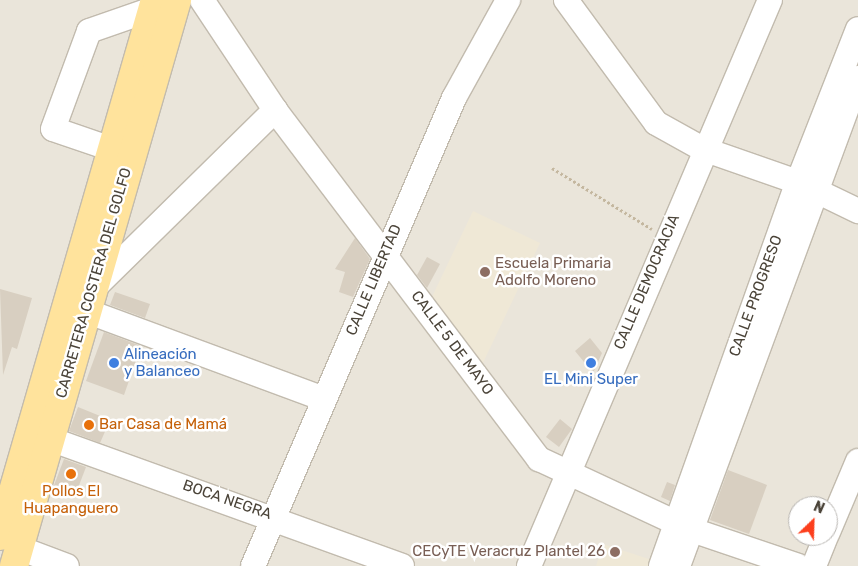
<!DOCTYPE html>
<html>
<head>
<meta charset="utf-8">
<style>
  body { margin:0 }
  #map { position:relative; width:858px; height:566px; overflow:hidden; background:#f6f3ec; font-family:Rubik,sans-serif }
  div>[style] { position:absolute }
  .residential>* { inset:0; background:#eae5da }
  .education>* { inset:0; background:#efe8d6 }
  .building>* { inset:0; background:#d8cfc1 }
  .path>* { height:3px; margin-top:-1.5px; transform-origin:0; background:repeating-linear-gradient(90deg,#c4b79f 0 2.5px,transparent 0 5px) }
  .roads { filter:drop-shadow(1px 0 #c2bbae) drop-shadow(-1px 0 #c2bbae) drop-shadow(0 1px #c2bbae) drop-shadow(0 -1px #c2bbae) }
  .minor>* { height:24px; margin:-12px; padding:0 12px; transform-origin:12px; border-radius:12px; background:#fff }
  .major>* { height:28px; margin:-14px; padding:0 14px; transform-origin:14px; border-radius:14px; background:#ffe39c }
  .dots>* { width:14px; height:14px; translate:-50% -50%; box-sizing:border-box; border:2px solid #fff; border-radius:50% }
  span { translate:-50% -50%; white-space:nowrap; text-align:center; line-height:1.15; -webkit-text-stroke:5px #fff; paint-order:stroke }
  .education-label { font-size:15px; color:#785e54 }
  .left { translate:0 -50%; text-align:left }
  .right { translate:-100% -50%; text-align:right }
  .street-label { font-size:15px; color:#4b4439 }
  .shop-label { font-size:15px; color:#366cbe }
  .food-label { font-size:15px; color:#c56008 }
  .north { position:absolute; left:788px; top:496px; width:50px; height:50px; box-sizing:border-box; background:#fff; border:1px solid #b7b4b0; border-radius:50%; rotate:24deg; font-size:14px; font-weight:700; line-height:20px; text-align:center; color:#4b4439 }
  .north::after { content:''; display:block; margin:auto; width:18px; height:22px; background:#fc3f1d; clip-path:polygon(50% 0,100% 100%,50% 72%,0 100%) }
</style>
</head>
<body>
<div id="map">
  <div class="residential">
    <i style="clip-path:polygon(evenodd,0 0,858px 0,858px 566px,0 566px,0 0,798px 506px,828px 506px,828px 536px,798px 536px,798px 506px)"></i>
  </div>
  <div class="education">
    <i style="clip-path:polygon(473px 211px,540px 243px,481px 367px,430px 301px)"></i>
    <i style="clip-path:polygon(603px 544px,655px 561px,654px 566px,596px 566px)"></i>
  </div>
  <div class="building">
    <i style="clip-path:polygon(355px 238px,370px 259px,353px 297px,339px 292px,345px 272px,335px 269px)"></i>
    <i style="clip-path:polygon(427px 257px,440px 264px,427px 288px,417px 275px)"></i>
    <i style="clip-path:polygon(0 289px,32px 298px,17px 349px,12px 347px,3px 375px)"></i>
    <i style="clip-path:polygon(115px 292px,150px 304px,145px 318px,110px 305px)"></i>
    <i style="clip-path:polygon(104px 332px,141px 346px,124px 395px,86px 381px)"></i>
    <i style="clip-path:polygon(590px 338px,602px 353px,593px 373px,575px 351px)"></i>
    <i style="clip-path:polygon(78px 407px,110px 420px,100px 443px,69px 431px)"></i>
    <i style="clip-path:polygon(560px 419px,572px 429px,559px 447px,546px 437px)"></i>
    <i style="clip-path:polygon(64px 459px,86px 467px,75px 496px,53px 488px)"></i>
    <i style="clip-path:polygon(728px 470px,767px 485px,749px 534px,710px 520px)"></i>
    <i style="clip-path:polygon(667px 482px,675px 485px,670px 501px,661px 497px)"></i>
  </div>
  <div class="path">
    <i style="left:552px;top:168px;width:117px;rotate:31.4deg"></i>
  </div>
  <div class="roads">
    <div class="minor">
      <i style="left:202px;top:0;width:132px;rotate:56.4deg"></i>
      <i style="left:275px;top:110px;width:438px;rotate:52.9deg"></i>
      <i style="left:539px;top:459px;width:166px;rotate:25deg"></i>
      <i style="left:689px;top:529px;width:115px;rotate:18.7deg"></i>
      <i style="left:566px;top:0;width:152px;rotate:53.8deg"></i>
      <i style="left:656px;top:123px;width:54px;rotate:29deg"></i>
      <i style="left:703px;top:149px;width:101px;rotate:19.2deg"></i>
      <i style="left:798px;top:182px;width:67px;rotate:25.8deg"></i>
      <i style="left:129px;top:155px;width:80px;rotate:-161.1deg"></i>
      <i style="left:53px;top:129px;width:104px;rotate:-69.8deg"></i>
      <i style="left:89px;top:31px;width:67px;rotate:-19.2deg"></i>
      <i style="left:152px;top:9px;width:14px;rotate:8deg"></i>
      <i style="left:92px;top:290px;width:257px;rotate:-44.5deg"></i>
      <i style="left:86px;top:311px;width:254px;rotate:20.3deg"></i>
      <i style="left:50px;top:439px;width:374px;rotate:19.8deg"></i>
      <i style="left:828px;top:532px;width:77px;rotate:-67.1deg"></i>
      <i style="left:19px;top:548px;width:51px;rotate:20.6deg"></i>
      <i style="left:253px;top:566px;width:509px;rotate:-66.76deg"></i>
      <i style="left:454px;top:98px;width:112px;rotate:-61.1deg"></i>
      <i style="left:529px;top:566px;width:615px;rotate:-66.94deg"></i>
      <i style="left:661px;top:566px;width:408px;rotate:-70.4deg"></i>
      <i style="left:798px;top:182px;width:164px;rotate:-68.6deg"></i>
      <i style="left:678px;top:566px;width:520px;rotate:-69.75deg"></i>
      <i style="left:814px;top:566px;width:32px;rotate:-68deg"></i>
    </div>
    <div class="major">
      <i style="left:0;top:536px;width:558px;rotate:-73.87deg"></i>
      <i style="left:14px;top:566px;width:589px;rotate:-73.93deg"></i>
    </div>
  </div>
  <div class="dots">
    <i style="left:485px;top:272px;background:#8d6e63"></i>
    <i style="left:114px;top:363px;background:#3f7fe0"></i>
    <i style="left:591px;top:363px;background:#3f7fe0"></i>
    <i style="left:89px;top:425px;background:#e8710a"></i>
    <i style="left:71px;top:474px;background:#e8710a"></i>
    <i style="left:615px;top:552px;background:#8d6e63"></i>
  </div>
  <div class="education-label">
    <span class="left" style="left:495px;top:272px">Escuela Primaria<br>Adolfo Moreno</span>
    <span class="right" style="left:605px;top:552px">CECyTE Veracruz Plantel 26</span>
  </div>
  <div class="street-label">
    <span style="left:374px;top:280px;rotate:-67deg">CALLE LIBERTAD</span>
    <span style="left:647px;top:282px;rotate:-67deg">CALLE DEMOCRACIA</span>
    <span style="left:94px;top:283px;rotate:-74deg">CARRETERA COSTERA DEL GOLFO</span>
    <span style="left:756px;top:296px;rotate:-70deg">CALLE PROGRESO</span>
    <span style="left:452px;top:343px;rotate:53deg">CALLE 5 DE MAYO</span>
    <span style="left:227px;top:500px;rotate:19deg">BOCA NEGRA</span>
  </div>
  <div class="shop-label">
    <span class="left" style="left:124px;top:363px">Alineación<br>y Balanceo</span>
    <span style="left:591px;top:380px">EL Mini Super</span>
  </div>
  <div class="food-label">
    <span class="left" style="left:99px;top:425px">Bar Casa de Mamá</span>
    <span style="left:71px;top:500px">Pollos El<br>Huapanguero</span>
  </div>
  <div class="north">N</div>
</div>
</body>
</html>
